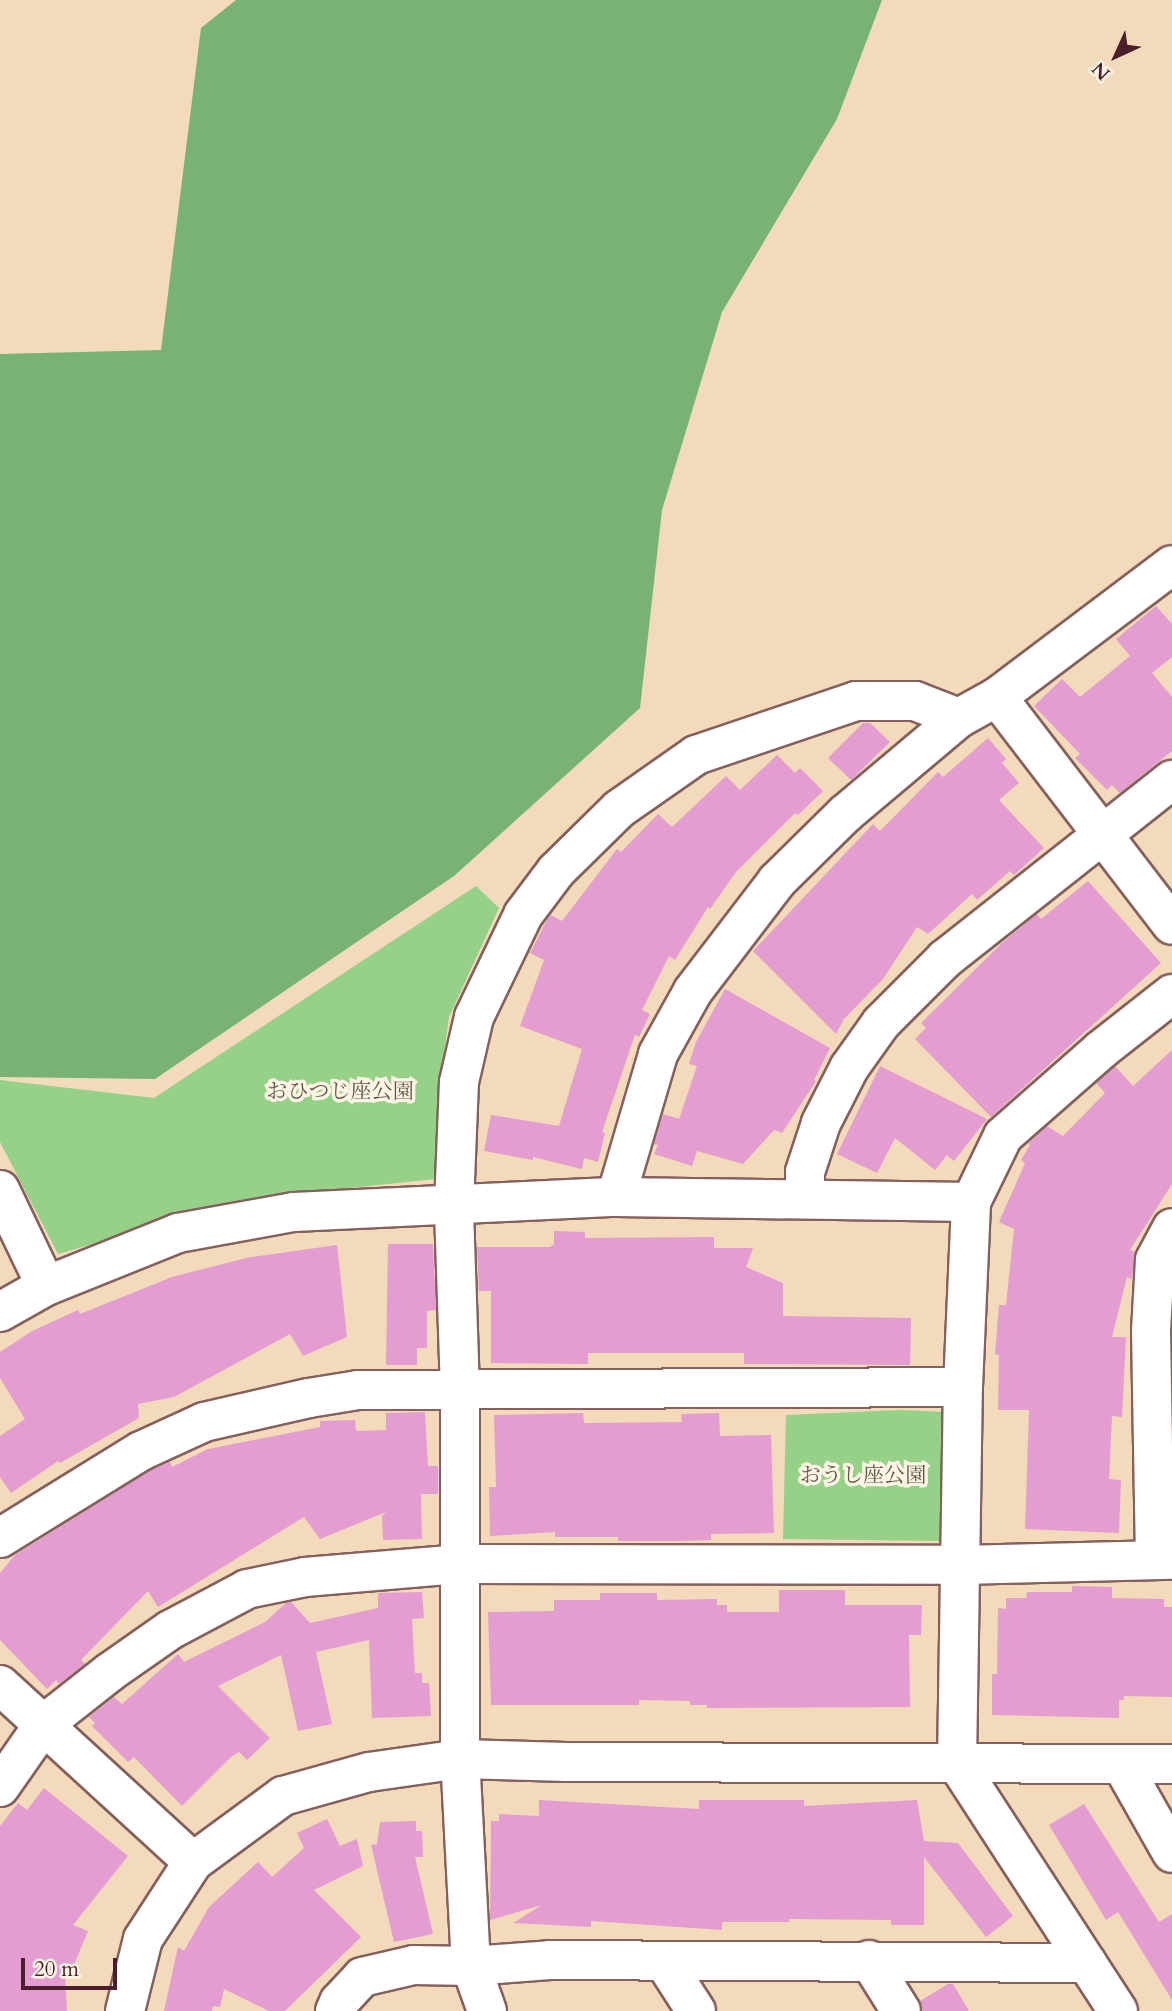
<!DOCTYPE html>
<html>
<head>
<meta charset="utf-8">
<style>
  body { margin:0 }
  #map { position:relative; width:1172px; height:2011px; overflow:hidden; background:#f2dabb; font-family:Cardo,"Noto Serif JP",serif }
  div>[style] { position:absolute }
  .green>* { inset:0; background:#95d186 }
  .forest>* { inset:0; background:#78b373 }
  .building>* { inset:0; background:#e39dd0 }
  .roads { filter:drop-shadow(2px 0 #85605d) drop-shadow(-2px 0 #85605d) drop-shadow(0 2px #85605d) drop-shadow(0 -2px #85605d) }
  .minor>* { height:38px; margin:-19px; padding:0 19px; transform-origin:19px; border-radius:19px; background:#fff }
  span { translate:-50% -50%; white-space:nowrap; text-align:center; line-height:1.15; -webkit-text-stroke:7px #fcf5e5; paint-order:stroke }
  .park-label { font-size:21px; color:#605446 }
  .north { position:absolute; left:1081px; top:21px; width:70px; height:70px; -webkit-text-stroke:5px #fcf5e5; paint-order:stroke; rotate:225deg; font-size:19px; font-weight:700; line-height:28px; text-align:center; color:#4a1f2b }
  .north::after { content:''; display:block; margin:auto; width:24px; height:32px; background:#4a1f2b; clip-path:polygon(50% 0,100% 100%,50% 72%,0 100%) }
  .scale { position:absolute; left:21px; top:1958px; width:96px; height:32px; box-sizing:border-box; border:4px solid #4a1f2b; border-top:0; padding-left:9px; font-size:21px; line-height:24px; white-space:nowrap; color:#4a1f2b; -webkit-text-stroke:5px #fcf5e5; paint-order:stroke }
</style>
</head>
<body>
<div id="map">
  <div class="green">
    <i style="clip-path:polygon(476px 886px,499px 908px,449px 1017px,438px 1099px,435px 1179px,248px 1199px,58px 1254px,0 1142px,0 1080px,154px 1098px)"></i>
    <i style="clip-path:polygon(901px 1410px,944px 1412px,939px 1541px,783px 1539px,786px 1415px)"></i>
  </div>
  <div class="forest">
    <i style="clip-path:polygon(236px 0,882px 0,837px 119px,722px 312px,662px 510px,640px 708px,454px 876px,155px 1079px,0 1077px,0 354px,161px 350px,201px 28px)"></i>
  </div>
  <div class="building">
    <i style="clip-path:polygon(1156px 606px,1172px 624px,1172px 657px,1152px 673px,1172px 697px,1172px 751px,1120px 793px,1112px 785px,1107px 790px,1075px 758px,1080px 754px,1034px 706px,1062px 679px,1080px 697px,1130px 656px,1116px 639px)"></i>
    <i style="clip-path:polygon(863px 723px,870px 723px,890px 742px,851px 780px,828px 758px)"></i>
    <i style="clip-path:polygon(988px 738px,1006px 759px,1002px 763px,1019px 783px,999px 800px,1044px 848px,1014px 875px,1010px 871px,977px 900px,972px 894px,928px 934px,917px 927px,883px 979px,844px 1019px,836px 1034px,753px 951px,873px 824px,880px 831px,938px 772px,943px 777px)"></i>
    <i style="clip-path:polygon(777px 755px,795px 773px,800px 768px,823px 791px,798px 815px,795px 813px,736px 872px,710px 909px,708px 907px,675px 960px,669px 956px,642px 1010px,650px 1014px,639px 1037px,635px 1035px,602px 1132px,605px 1133px,598px 1162px,584px 1158px,582px 1169px,533px 1157px,533px 1160px,484px 1151px,491px 1115px,559px 1126px,582px 1049px,520px 1026px,544px 960px,530px 953px,548px 918px,551px 915px,562px 921px,617px 849px,621px 852px,658px 814px,672px 827px,726px 776px,740px 790px)"></i>
    <i style="clip-path:polygon(1088px 881px,1161px 963px,991px 1117px,915px 1039px,926px 1028px,921px 1023px,1002px 943px,1037px 914px,1041px 919px)"></i>
    <i style="clip-path:polygon(725px 989px,830px 1048px,814px 1080px,816px 1081px,782px 1133px,774px 1130px,743px 1164px,697px 1151px,692px 1166px,654px 1154px,658px 1145px,654px 1144px,663px 1114px,679px 1119px,697px 1066px,689px 1064px,696px 1042px)"></i>
    <i style="clip-path:polygon(1172px 1050px,1172px 1184px,1130px 1250px,1135px 1252px,1132px 1279px,1127px 1277px,1112px 1337px,1126px 1337px,1122px 1417px,1112px 1416px,1109px 1479px,1121px 1480px,1119px 1533px,1025px 1529px,1029px 1410px,998px 1410px,999px 1355px,995px 1354px,999px 1305px,1006px 1305px,1014px 1229px,999px 1222px,1025px 1163px,1021px 1160px,1030px 1145px,1028px 1144px,1047px 1126px,1063px 1136px,1105px 1093px,1096px 1083px,1115px 1066px,1133px 1086px)"></i>
    <i style="clip-path:polygon(880px 1066px,987px 1119px,954px 1161px,947px 1155px,935px 1170px,895px 1138px,877px 1173px,837px 1154px)"></i>
    <i style="clip-path:polygon(554px 1231px,585px 1232px,585px 1238px,714px 1237px,714px 1248px,753px 1248px,746px 1267px,783px 1283px,783px 1316px,911px 1318px,910px 1365px,744px 1364px,744px 1353px,588px 1353px,588px 1364px,491px 1363px,491px 1291px,479px 1291px,477px 1247px,550px 1247px,554px 1244px)"></i>
    <i style="clip-path:polygon(388px 1244px,433px 1244px,436px 1310px,427px 1311px,427px 1348px,417px 1348px,417px 1365px,386px 1365px)"></i>
    <i style="clip-path:polygon(337px 1245px,347px 1337px,303px 1356px,290px 1334px,174px 1397px,138px 1404px,139px 1418px,60px 1463px,58px 1461px,11px 1493px,0 1477px,0 1436px,25px 1419px,0 1378px,0 1352px,32px 1331px,78px 1310px,80px 1314px,172px 1277px,246px 1258px)"></i>
    <i style="clip-path:polygon(425px 1412px,428px 1466px,438px 1466px,438px 1494px,421px 1494px,422px 1539px,383px 1540px,382px 1516px,386px 1512px,320px 1539px,304px 1517px,158px 1607px,148px 1591px,81px 1660px,85px 1664px,59px 1684px,56px 1680px,47px 1689px,0 1640px,0 1573px,15px 1555px,151px 1470px,170px 1462px,172px 1467px,208px 1449px,320px 1427px,320px 1421px,355px 1420px,356px 1431px,386px 1430px,386px 1413px)"></i>
    <i style="clip-path:polygon(583px 1413px,584px 1423px,682px 1422px,681px 1414px,719px 1413px,720px 1436px,771px 1435px,774px 1533px,711px 1534px,711px 1540px,679px 1541px,618px 1541px,618px 1537px,555px 1537px,555px 1532px,490px 1536px,489px 1487px,496px 1487px,494px 1415px)"></i>
    <i style="clip-path:polygon(1072px 1586px,1112px 1587px,1112px 1598px,1164px 1599px,1164px 1607px,1172px 1607px,1172px 1697px,1124px 1696px,1124px 1700px,1119px 1700px,1119px 1718px,992px 1715px,992px 1674px,997px 1674px,998px 1608px,1006px 1609px,1006px 1598px,1026px 1598px,1027px 1592px,1072px 1592px)"></i>
    <i style="clip-path:polygon(779px 1590px,845px 1590px,845px 1605px,922px 1605px,921px 1635px,909px 1635px,910px 1707px,707px 1708px,707px 1705px,690px 1705px,690px 1701px,639px 1700px,639px 1705px,491px 1705px,488px 1612px,554px 1611px,554px 1600px,600px 1600px,600px 1593px,657px 1593px,657px 1600px,717px 1599px,717px 1605px,727px 1605px,727px 1612px,779px 1612px)"></i>
    <i style="clip-path:polygon(422px 1592px,424px 1618px,412px 1619px,415px 1673px,422px 1673px,422px 1683px,429px 1683px,431px 1716px,372px 1718px,369px 1640px,316px 1652px,332px 1724px,298px 1731px,281px 1655px,218px 1686px,270px 1738px,247px 1760px,239px 1752px,231px 1757px,182px 1806px,134px 1757px,128px 1762px,92px 1726px,95px 1723px,89px 1717px,114px 1697px,122px 1704px,178px 1654px,184px 1662px,265px 1622px,286px 1603px,291px 1602px,310px 1623px,378px 1608px,378px 1593px)"></i>
    <i style="clip-path:polygon(44px 1788px,128px 1856px,73px 1925px,88px 1931px,69px 1977px,65px 1976px,67px 2011px,0 2011px,0 1826px,18px 1803px,27px 1810px)"></i>
    <i style="clip-path:polygon(539px 1800px,699px 1809px,699px 1800px,804px 1800px,804px 1806px,917px 1800px,924px 1841px,958px 1843px,1013px 1916px,986px 1937px,924px 1857px,924px 1925px,891px 1925px,891px 1920px,789px 1919px,789px 1922px,722px 1922px,722px 1930px,591px 1921px,591px 1927px,513px 1923px,542px 1905px,490px 1920px,491px 1821px,499px 1821px,499px 1814px,539px 1816px)"></i>
    <i style="clip-path:polygon(1084px 1804px,1159px 1922px,1172px 1914px,1172px 2000px,1118px 1912px,1106px 1920px,1049px 1825px)"></i>
    <i style="clip-path:polygon(327px 1819px,340px 1846px,357px 1839px,363px 1866px,314px 1890px,361px 1937px,285px 2011px,269px 2011px,224px 1989px,220px 2007px,213px 2006px,212px 2011px,164px 2011px,178px 1947px,184px 1951px,209px 1907px,258px 1862px,272px 1877px,304px 1848px,297px 1833px)"></i>
    <i style="clip-path:polygon(416px 1821px,416px 1831px,422px 1831px,423px 1857px,415px 1857px,433px 1934px,394px 1942px,371px 1845px,377px 1844px,380px 1822px)"></i>
    <i style="clip-path:polygon(948px 1984px,953px 1984px,969px 2011px,923px 2011px,920px 2001px)"></i>
  </div>
  <div class="roads">
    <div class="minor">
      <i style="left:997px;top:697px;width:287px;rotate:52.5deg"></i>
      <i style="left:0;top:1190px;width:106px;rotate:64.4deg"></i>
      <i style="left:616px;top:1197px;width:149px;rotate:-73.6deg"></i>
      <i style="left:658px;top:1054px;width:72px;rotate:-60.9deg"></i>
      <i style="left:693px;top:991px;width:138px;rotate:-52.6deg"></i>
      <i style="left:777px;top:881px;width:95px;rotate:-44.6deg"></i>
      <i style="left:845px;top:814px;width:149px;rotate:-40.1deg"></i>
      <i style="left:959px;top:718px;width:43px;rotate:-28.9deg"></i>
      <i style="left:997px;top:697px;width:219px;rotate:-37deg"></i>
      <i style="left:805px;top:1199px;width:27px;rotate:-90deg"></i>
      <i style="left:805px;top:1172px;width:52px;rotate:-71.9deg"></i>
      <i style="left:821px;top:1123px;width:62px;rotate:-63deg"></i>
      <i style="left:849px;top:1068px;width:55px;rotate:-54.6deg"></i>
      <i style="left:881px;top:1023px;width:91px;rotate:-45deg"></i>
      <i style="left:945px;top:959px;width:289px;rotate:-38.3deg"></i>
      <i style="left:0;top:1312px;width:53px;rotate:-29.5deg"></i>
      <i style="left:46px;top:1286px;width:142px;rotate:-21.9deg"></i>
      <i style="left:178px;top:1233px;width:118px;rotate:-10.3deg"></i>
      <i style="left:294px;top:1212px;width:322px;rotate:-2.7deg"></i>
      <i style="left:616px;top:1197px;width:355px;rotate:0.8deg"></i>
      <i style="left:0;top:1538px;width:166px;rotate:-31.7deg"></i>
      <i style="left:141px;top:1451px;width:69px;rotate:-24.7deg"></i>
      <i style="left:204px;top:1422px;width:108px;rotate:-12.9deg"></i>
      <i style="left:309px;top:1398px;width:50px;rotate:-9.3deg"></i>
      <i style="left:358px;top:1390px;width:605px;rotate:-0.28deg"></i>
      <i style="left:1155px;top:1560px;width:229px;rotate:-91deg"></i>
      <i style="left:1151px;top:1331px;width:71px;rotate:-86.8deg"></i>
      <i style="left:1155px;top:1260px;width:36px;rotate:-62deg"></i>
      <i style="left:0;top:1685px;width:262px;rotate:42.5deg"></i>
      <i style="left:1122px;top:1765px;width:101px;rotate:60.4deg"></i>
      <i style="left:0;top:1787px;width:77px;rotate:-55.1deg"></i>
      <i style="left:44px;top:1724px;width:84px;rotate:-38.2deg"></i>
      <i style="left:110px;top:1672px;width:73px;rotate:-35deg"></i>
      <i style="left:170px;top:1630px;width:87px;rotate:-28deg"></i>
      <i style="left:247px;top:1589px;width:59px;rotate:-11.7deg"></i>
      <i style="left:305px;top:1577px;width:157px;rotate:-4.8deg"></i>
      <i style="left:461px;top:1564px;width:499px;rotate:0.1deg"></i>
      <i style="left:960px;top:1565px;width:212px;rotate:-1.4deg"></i>
      <i style="left:869px;top:1960px;width:60px;rotate:57.9deg"></i>
      <i style="left:665px;top:1963px;width:57px;rotate:57.1deg"></i>
      <i style="left:125px;top:2011px;width:74px;rotate:-76deg"></i>
      <i style="left:143px;top:1939px;width:92px;rotate:-57deg"></i>
      <i style="left:193px;top:1862px;width:112px;rotate:-36.3deg"></i>
      <i style="left:283px;top:1796px;width:89px;rotate:-15.6deg"></i>
      <i style="left:369px;top:1772px;width:92px;rotate:-8.1deg"></i>
      <i style="left:460px;top:1759px;width:107px;rotate:1.6deg"></i>
      <i style="left:567px;top:1762px;width:605px;rotate:0.19deg"></i>
      <i style="left:335px;top:2011px;width:10px;rotate:-66deg"></i>
      <i style="left:339px;top:2002px;width:34px;rotate:-47deg"></i>
      <i style="left:362px;top:1977px;width:53px;rotate:-13deg"></i>
      <i style="left:414px;top:1965px;width:57px;rotate:1deg"></i>
      <i style="left:471px;top:1966px;width:79px;rotate:-4.3deg"></i>
      <i style="left:550px;top:1960px;width:537px;rotate:0.32deg"></i>
      <i style="left:487px;top:2011px;width:48px;rotate:-109.6deg"></i>
      <i style="left:471px;top:1966px;width:207px;rotate:-93deg"></i>
      <i style="left:460px;top:1759px;width:368px;rotate:-90deg"></i>
      <i style="left:460px;top:1391px;width:185px;rotate:-91.9deg"></i>
      <i style="left:454px;top:1206px;width:124px;rotate:-87.7deg"></i>
      <i style="left:459px;top:1082px;width:67px;rotate:-77deg"></i>
      <i style="left:474px;top:1017px;width:113px;rotate:-64.3deg"></i>
      <i style="left:523px;top:915px;width:55px;rotate:-53.1deg"></i>
      <i style="left:556px;top:871px;width:88px;rotate:-44.5deg"></i>
      <i style="left:619px;top:809px;width:94px;rotate:-35deg"></i>
      <i style="left:696px;top:755px;width:169px;rotate:-18.6deg"></i>
      <i style="left:856px;top:701px;width:59px"></i>
      <i style="left:915px;top:701px;width:47px;rotate:21.1deg"></i>
      <i style="left:1118px;top:2011px;width:296px;rotate:-123deg"></i>
      <i style="left:957px;top:1763px;width:376px;rotate:-89.1deg"></i>
      <i style="left:963px;top:1387px;width:185px;rotate:-87.5deg"></i>
      <i style="left:971px;top:1202px;width:73px;rotate:-64.1deg"></i>
      <i style="left:1003px;top:1136px;width:132px;rotate:-41.3deg"></i>
      <i style="left:1102px;top:1049px;width:89px;rotate:-38.2deg"></i>
    </div>
  </div>
  <div class="park-label">
    <span style="left:340px;top:1092px">おひつじ座公園</span>
    <span style="left:863px;top:1476px">おうし座公園</span>
  </div>
  <div class="north">N</div>
  <div class="scale">20 m</div>
</div>
</body>
</html>
